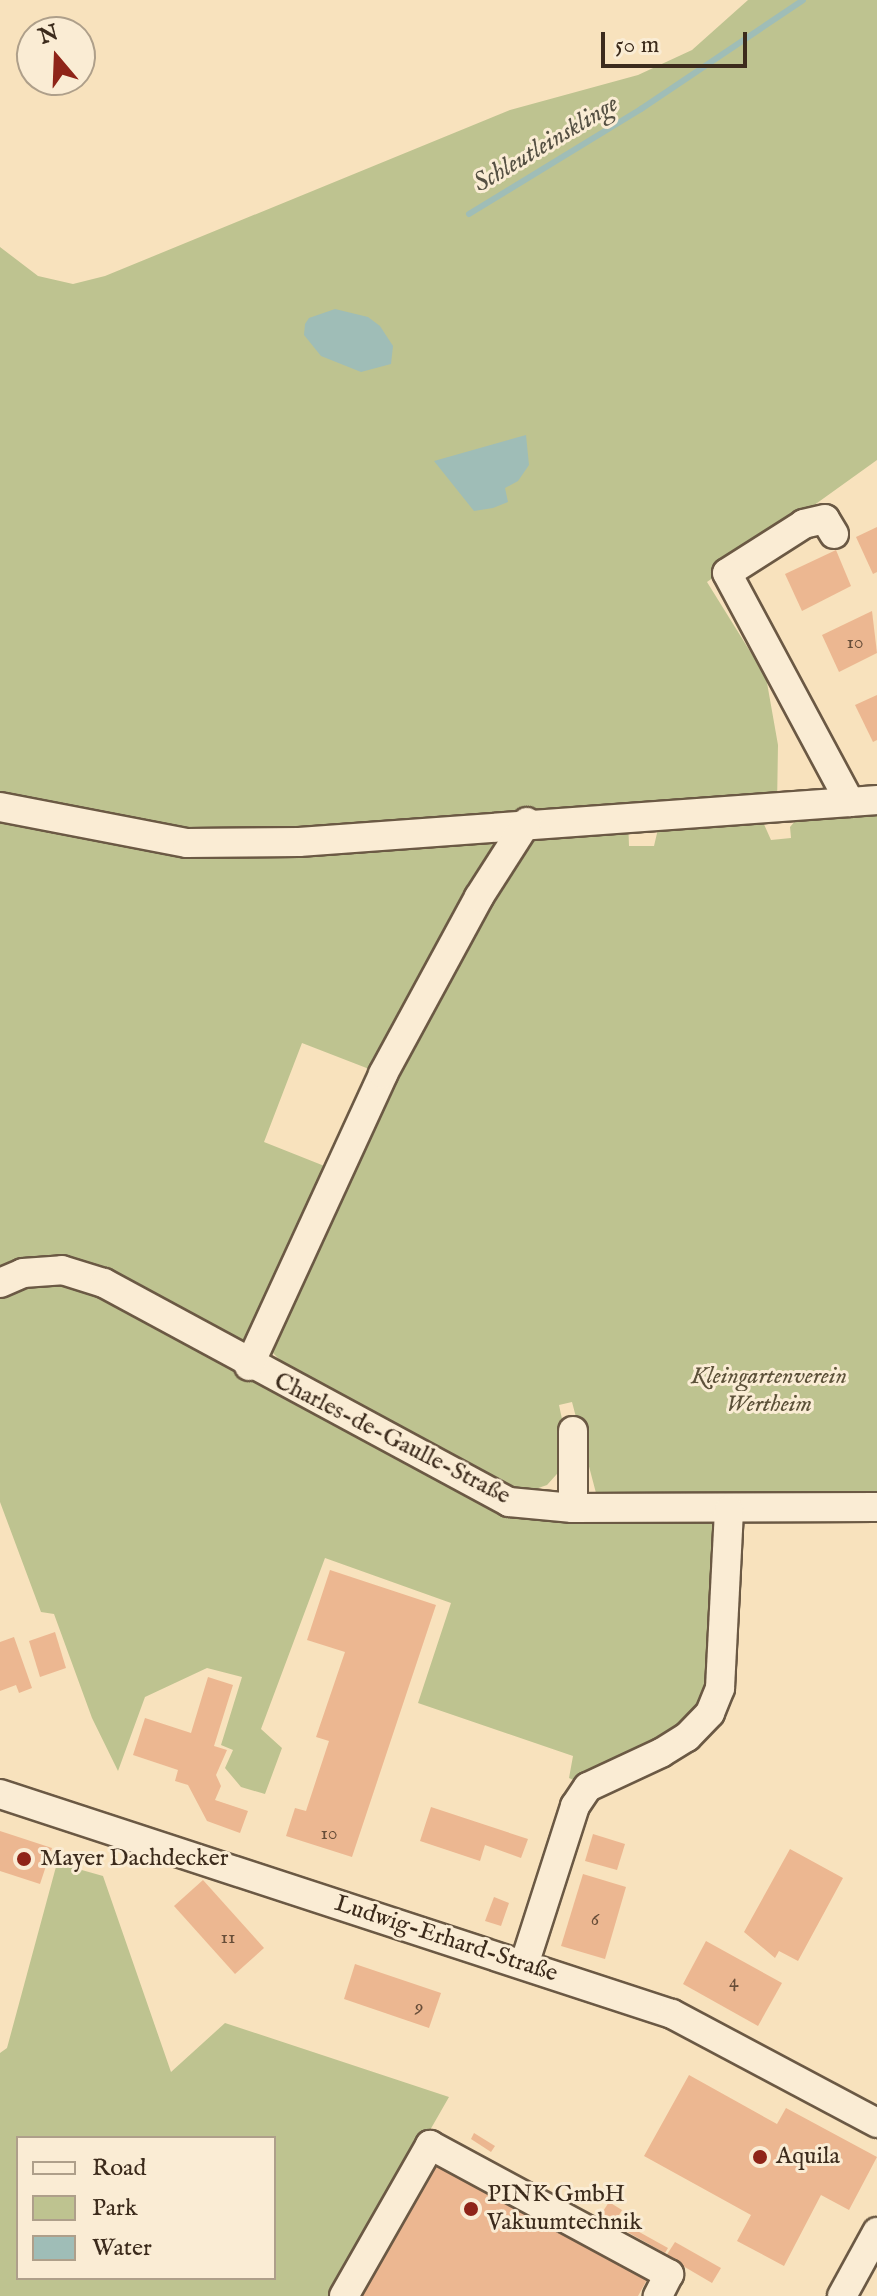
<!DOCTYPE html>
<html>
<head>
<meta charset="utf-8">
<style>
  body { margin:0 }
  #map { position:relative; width:877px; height:2296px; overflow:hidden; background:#f8e2bd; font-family:"IM FELL English",serif }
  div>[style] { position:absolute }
  .green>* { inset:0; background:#bec390 }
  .water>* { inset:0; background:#9fbdb7 }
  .stream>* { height:6px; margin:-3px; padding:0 3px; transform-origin:3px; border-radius:3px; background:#9fbdb7 }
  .building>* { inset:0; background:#ecb791 }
  .roads { filter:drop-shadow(2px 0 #6b5944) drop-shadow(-2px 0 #6b5944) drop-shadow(0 2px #6b5944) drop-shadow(0 -2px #6b5944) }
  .minor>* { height:28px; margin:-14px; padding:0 14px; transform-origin:14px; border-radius:14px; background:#faecd4 }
  .dots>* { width:22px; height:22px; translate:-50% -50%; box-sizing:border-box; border:4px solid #faecd4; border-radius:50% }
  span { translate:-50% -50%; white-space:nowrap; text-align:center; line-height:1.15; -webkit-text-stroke:6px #faecd4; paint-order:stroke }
  .number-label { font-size:20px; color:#684e39 }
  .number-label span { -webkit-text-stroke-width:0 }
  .park-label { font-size:24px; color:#5c5139; font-style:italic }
  .street-label { font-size:24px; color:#3c2b1c }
  .poi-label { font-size:24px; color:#3c2b1c }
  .left { translate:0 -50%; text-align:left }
  .water-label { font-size:26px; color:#555043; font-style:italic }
  .legend { position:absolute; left:16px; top:2136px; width:260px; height:144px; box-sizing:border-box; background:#faecd4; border:2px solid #ae9f8a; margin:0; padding:10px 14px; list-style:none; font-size:24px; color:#3c2b1c }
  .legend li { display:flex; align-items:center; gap:16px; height:40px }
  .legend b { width:40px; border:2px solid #ae9f8a }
  .north { position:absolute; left:16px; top:16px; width:80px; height:80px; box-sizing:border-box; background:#faecd4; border:2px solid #ae9f8a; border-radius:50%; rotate:341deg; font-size:22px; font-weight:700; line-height:32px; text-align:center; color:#3c2b1c }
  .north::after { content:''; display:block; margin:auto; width:28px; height:36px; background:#8f2418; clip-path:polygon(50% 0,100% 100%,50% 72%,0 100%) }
  .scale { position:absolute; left:601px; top:32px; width:146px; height:36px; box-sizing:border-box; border:4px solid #3c2b1c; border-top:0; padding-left:10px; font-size:24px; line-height:28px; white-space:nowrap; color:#3c2b1c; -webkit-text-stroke:6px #faecd4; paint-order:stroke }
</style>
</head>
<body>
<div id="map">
  <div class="green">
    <i style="clip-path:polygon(evenodd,748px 0,877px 0,877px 460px,707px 582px,766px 677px,778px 745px,777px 806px,628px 816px,629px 846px,654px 846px,658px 829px,763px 822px,771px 840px,791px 838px,790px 827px,796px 820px,877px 814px,877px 1498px,605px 1500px,596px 1493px,572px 1402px,559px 1405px,568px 1447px,565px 1465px,547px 1485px,521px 1494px,298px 1379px,273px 1353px,264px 1373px,509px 1502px,722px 1510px,710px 1713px,589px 1787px,569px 1778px,573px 1756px,418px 1703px,451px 1603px,325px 1558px,261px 1729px,282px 1748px,265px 1794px,241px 1787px,225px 1768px,233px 1750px,221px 1745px,242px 1677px,207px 1668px,145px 1697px,118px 1771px,92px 1718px,54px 1614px,41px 1612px,0 1502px,0 247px,38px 276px,73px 284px,105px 276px,510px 110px,638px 75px,692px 50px,748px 0,302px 1043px,382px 1074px,337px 1171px,264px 1142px,302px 1043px)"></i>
    <i style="clip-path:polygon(evenodd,57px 1863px,103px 1876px,171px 2072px,225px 2023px,449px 2097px,335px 2296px,0 2296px,0 2053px,7px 2048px,57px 1863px,18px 2138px,274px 2138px,274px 2278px,18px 2278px,18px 2138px)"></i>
  </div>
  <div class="water">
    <i style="clip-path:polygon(335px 309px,368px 317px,380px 326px,393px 346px,391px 364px,361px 372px,321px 356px,304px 335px,305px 324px,309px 318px)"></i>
    <i style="clip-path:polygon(526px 435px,529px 465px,518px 481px,505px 488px,508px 502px,493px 508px,474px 511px,434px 461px)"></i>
  </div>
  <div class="stream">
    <i style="left:469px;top:214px;width:202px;rotate:-31.4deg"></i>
    <i style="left:641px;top:109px;width:195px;rotate:-33.9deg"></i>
  </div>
  <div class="building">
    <i style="clip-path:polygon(877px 527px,877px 572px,873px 574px,856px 537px)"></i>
    <i style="clip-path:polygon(836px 550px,851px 586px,802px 611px,785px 574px)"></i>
    <i style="clip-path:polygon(872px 611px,877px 653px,839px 672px,822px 635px)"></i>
    <i style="clip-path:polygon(877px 695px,877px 740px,873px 742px,855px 705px)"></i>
    <i style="clip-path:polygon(330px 1570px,436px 1605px,352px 1857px,286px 1836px,295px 1808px,306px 1811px,329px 1741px,316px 1737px,345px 1652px,307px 1640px)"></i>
    <i style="clip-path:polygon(55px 1632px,66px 1668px,40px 1677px,29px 1641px)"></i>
    <i style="clip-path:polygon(14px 1637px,32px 1688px,19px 1693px,16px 1685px,0 1691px,0 1642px)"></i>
    <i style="clip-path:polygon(208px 1677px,233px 1685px,214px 1746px,227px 1750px,216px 1775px,221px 1786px,215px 1800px,248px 1811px,240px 1833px,207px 1821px,188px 1785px,175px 1781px,178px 1770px,133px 1755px,145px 1718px,191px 1733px)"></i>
    <i style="clip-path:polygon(431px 1807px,528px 1839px,521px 1858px,485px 1845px,480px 1861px,420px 1841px)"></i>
    <i style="clip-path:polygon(0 1831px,52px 1848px,40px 1884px,0 1871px)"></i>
    <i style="clip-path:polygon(593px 1834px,625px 1844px,617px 1870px,585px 1861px)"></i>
    <i style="clip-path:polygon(790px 1849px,843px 1878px,798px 1961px,779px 1951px,775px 1958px,744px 1932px)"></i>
    <i style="clip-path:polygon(583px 1874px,626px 1887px,605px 1959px,561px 1946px)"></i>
    <i style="clip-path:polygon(203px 1880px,264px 1948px,235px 1974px,174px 1906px)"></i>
    <i style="clip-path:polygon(494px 1897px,509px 1903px,501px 1926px,485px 1921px)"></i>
    <i style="clip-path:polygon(706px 1941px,782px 1983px,758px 2026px,683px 1984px)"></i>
    <i style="clip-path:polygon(355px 1964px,441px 1993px,429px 2028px,344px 1999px)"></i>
    <i style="clip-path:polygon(689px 2075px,777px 2124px,786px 2108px,877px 2157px,849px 2210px,821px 2195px,784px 2266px,737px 2241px,751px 2215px,644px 2156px)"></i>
    <i style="clip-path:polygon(474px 2133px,495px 2146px,491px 2152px,471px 2139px)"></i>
    <i style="clip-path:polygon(432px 2148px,653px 2269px,638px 2296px,351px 2296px)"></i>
    <i style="clip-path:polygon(609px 2202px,622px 2210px,614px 2224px,600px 2216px)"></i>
    <i style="clip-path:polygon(623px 2223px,668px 2248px,665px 2253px,620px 2228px)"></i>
    <i style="clip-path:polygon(675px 2242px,721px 2268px,712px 2283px,666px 2256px)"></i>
  </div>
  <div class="roads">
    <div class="minor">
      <i style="left:834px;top:534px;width:17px;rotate:-121deg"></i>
      <i style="left:825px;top:519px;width:22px;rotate:167deg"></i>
      <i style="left:804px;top:524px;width:91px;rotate:147.5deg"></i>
      <i style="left:727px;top:573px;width:260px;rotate:61.8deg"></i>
      <i style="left:0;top:807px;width:190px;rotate:10.9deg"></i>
      <i style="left:187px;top:843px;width:112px;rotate:-0.5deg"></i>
      <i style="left:299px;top:842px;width:580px;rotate:-4.16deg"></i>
      <i style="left:0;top:1283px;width:25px;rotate:-23deg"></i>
      <i style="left:23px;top:1273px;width:39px;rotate:-4deg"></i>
      <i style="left:62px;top:1270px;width:44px;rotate:17.2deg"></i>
      <i style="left:104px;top:1283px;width:460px;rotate:28.4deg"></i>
      <i style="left:509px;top:1502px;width:64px;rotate:5.4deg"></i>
      <i style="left:573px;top:1508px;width:304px;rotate:-0.2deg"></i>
      <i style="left:249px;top:1366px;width:321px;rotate:-65.3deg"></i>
      <i style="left:383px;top:1074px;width:201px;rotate:-61.5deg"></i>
      <i style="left:479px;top:897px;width:89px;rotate:-57.4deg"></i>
      <i style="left:573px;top:1508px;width:77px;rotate:-90deg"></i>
      <i style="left:0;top:1794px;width:707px;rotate:18.13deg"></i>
      <i style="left:672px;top:2014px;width:232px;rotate:28deg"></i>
      <i style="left:524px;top:1965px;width:167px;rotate:-72.2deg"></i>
      <i style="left:575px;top:1806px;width:23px;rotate:-56deg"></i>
      <i style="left:588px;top:1787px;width:81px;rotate:-25deg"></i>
      <i style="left:661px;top:1753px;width:31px;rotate:-32deg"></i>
      <i style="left:687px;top:1737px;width:33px;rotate:-46deg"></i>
      <i style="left:710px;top:1713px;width:27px;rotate:-68deg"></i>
      <i style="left:720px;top:1688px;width:178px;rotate:-87.1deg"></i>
      <i style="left:344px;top:2296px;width:174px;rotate:-60.3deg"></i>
      <i style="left:430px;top:2145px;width:272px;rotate:28.4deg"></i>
      <i style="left:669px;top:2274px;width:25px;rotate:117deg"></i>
      <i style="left:842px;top:2296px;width:73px;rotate:-61.3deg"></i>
    </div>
  </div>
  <div class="dots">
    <i style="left:24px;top:1859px;background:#8f2418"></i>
    <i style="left:760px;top:2157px;background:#8f2418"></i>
    <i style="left:471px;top:2209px;background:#8f2418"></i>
  </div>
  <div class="number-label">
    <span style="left:855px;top:642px">10</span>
    <span style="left:329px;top:1833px">10</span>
    <span style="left:595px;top:1919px">6</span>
    <span style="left:228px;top:1937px">11</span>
    <span style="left:734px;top:1981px">4</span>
    <span style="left:419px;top:2006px">9</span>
  </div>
  <div class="park-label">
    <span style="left:769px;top:1391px">Kleingartenverein<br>Wertheim</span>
  </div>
  <div class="street-label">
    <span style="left:392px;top:1439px;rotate:27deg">Charles-de-Gaulle-Straße</span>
    <span style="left:446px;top:1939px;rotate:18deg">Ludwig-Erhard-Straße</span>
  </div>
  <div class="poi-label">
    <span class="left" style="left:40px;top:1859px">Mayer Dachdecker</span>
    <span class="left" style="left:776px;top:2157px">Aquila</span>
    <span class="left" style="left:487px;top:2209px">PINK GmbH<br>Vakuumtechnik</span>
  </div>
  <div class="water-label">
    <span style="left:546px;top:144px;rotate:-31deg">Schleutleinsklinge</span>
  </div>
  <ul class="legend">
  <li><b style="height:10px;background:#faecd4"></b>Road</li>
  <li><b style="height:22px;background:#bec390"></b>Park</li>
  <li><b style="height:22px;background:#9fbdb7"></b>Water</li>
  </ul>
  <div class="north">N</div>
  <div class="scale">50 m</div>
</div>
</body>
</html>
